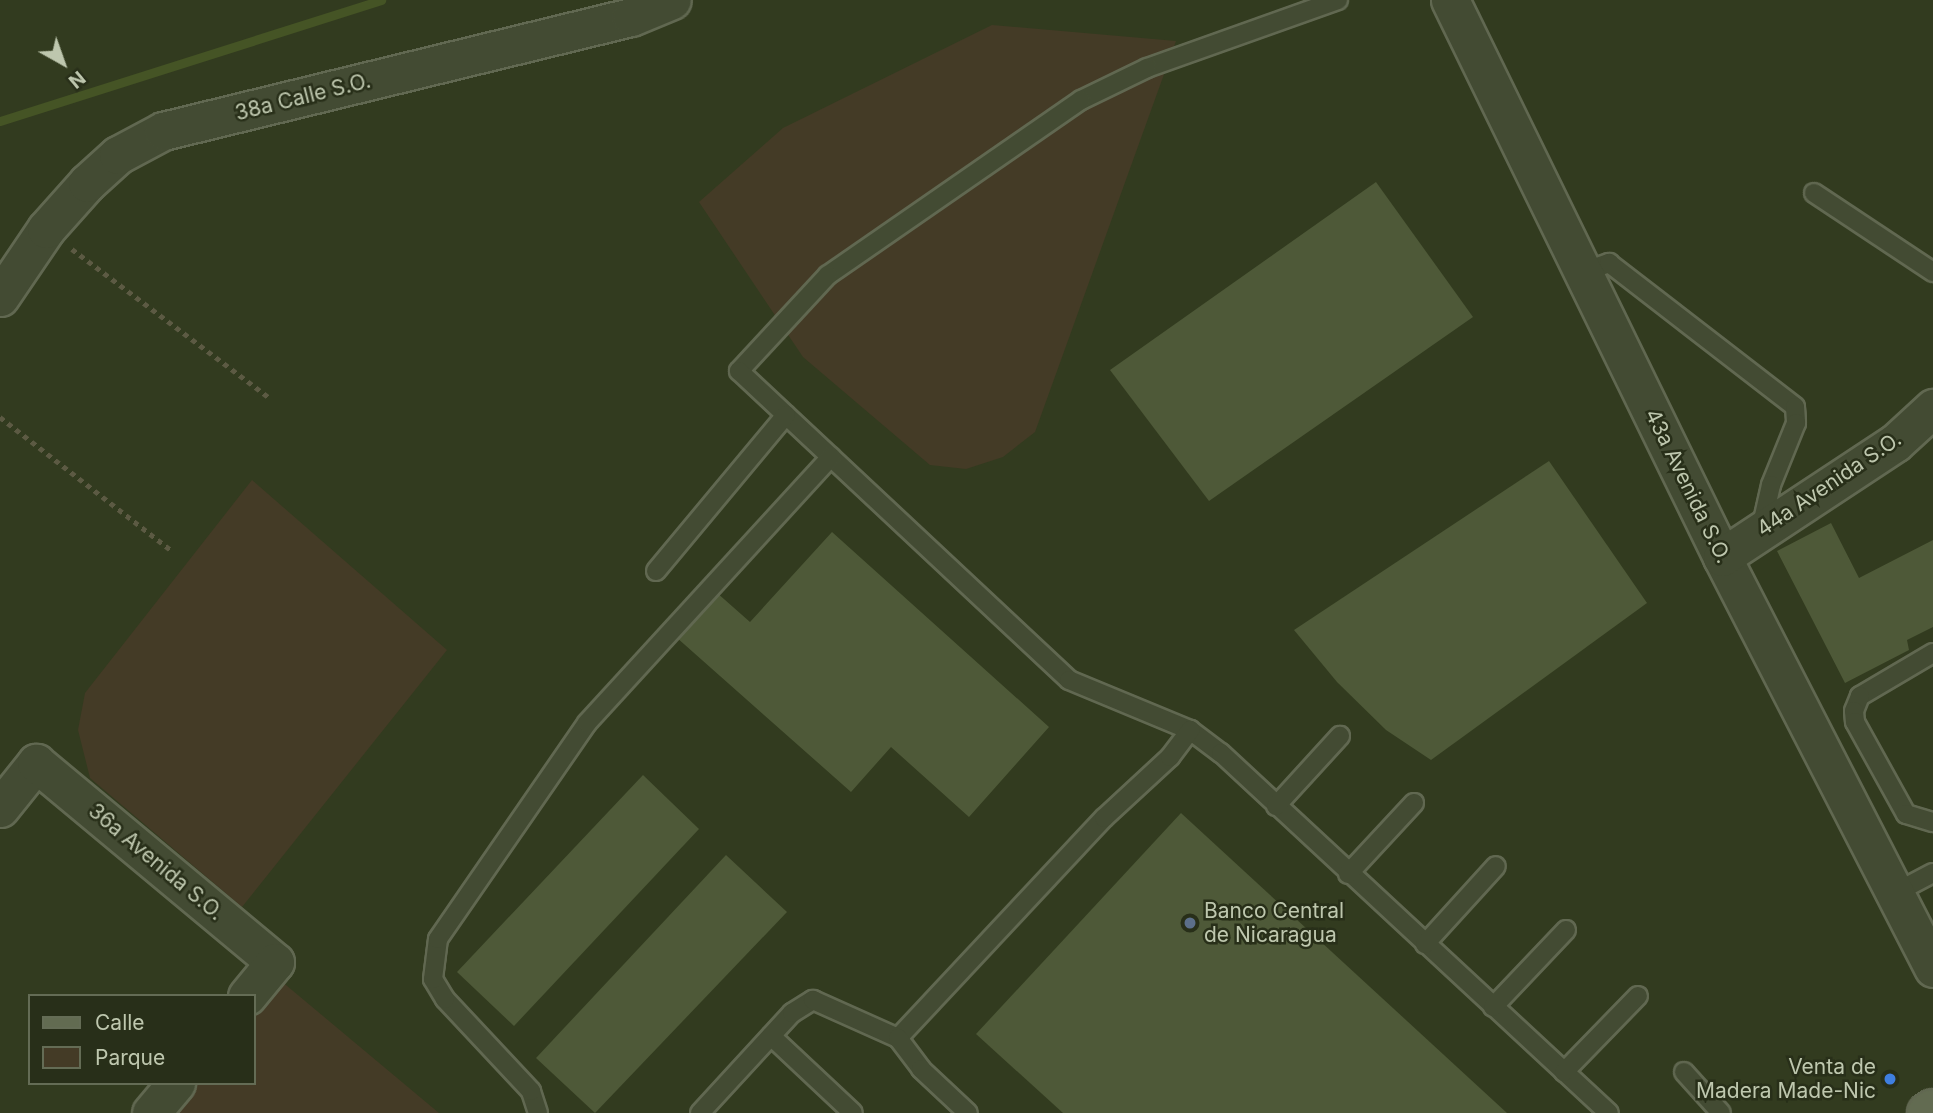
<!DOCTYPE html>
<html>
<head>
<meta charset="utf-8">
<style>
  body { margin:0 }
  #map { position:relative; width:1933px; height:1113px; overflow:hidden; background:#323b1f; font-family:Inter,sans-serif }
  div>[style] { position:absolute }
  .green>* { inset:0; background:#443b26 }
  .stream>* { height:9px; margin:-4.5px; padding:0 4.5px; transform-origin:4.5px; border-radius:4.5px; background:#455425 }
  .building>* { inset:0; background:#4e5938 }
  .path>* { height:4.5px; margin-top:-2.25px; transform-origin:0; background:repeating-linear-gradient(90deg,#5c5a43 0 5px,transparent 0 10px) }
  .roads { filter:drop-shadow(2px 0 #616851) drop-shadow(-2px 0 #616851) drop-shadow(0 2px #616851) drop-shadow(0 -2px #616851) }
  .service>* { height:18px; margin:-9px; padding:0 9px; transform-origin:9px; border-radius:9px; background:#434b33 }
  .minor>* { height:37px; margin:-18.5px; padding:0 18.5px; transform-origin:18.5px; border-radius:18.5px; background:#434b33 }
  .primary>* { height:38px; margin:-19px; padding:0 19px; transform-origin:19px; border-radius:19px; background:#626b51 }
  .dots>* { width:19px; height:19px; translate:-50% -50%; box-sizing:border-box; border:4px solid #282f19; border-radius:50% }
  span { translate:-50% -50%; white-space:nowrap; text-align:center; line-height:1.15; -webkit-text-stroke:5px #282f19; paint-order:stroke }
  .street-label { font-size:21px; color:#bec7ae }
  .poi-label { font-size:21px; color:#bec7ae }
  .left { translate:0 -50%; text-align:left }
  .right { translate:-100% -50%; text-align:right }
  .legend { position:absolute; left:28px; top:994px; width:228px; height:91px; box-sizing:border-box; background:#282f19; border:2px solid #646c55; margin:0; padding:9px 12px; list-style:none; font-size:21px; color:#bec7ae }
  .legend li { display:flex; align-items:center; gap:14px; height:35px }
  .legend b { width:35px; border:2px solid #646c55 }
  .north { position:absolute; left:28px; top:28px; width:70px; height:70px; -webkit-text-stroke:5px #282f19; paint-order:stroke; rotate:140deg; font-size:19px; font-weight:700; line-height:28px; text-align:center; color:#bec7ae }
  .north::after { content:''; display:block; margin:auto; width:24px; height:32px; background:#bec7ae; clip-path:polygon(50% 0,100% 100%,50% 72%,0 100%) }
</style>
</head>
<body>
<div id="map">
  <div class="green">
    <i style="clip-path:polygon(992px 25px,1176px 41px,1035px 432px,1003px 457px,966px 469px,930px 465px,803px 357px,699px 202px,783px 128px)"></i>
    <i style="clip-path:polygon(252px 480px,447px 650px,242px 907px,90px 778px,78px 730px,85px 693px)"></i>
    <i style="clip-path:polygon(268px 970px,439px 1113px,154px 1113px,178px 1083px,254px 1083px,254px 996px)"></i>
  </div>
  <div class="stream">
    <i style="left:0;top:121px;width:400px;rotate:-17.6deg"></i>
  </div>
  <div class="building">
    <i style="clip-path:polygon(1376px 182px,1473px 317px,1209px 501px,1110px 370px)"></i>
    <i style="clip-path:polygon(1549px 461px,1647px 603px,1431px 760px,1386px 730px,1337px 682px,1294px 630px)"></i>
    <i style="clip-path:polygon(1831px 523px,1859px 578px,1933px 540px,1933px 627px,1907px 640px,1909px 650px,1845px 683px,1777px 551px)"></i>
    <i style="clip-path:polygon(832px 532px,1049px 727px,969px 817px,891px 747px,851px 792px,676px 637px,716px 592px,750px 622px)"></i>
    <i style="clip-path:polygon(643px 775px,699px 829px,514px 1026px,457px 972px)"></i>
    <i style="clip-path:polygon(1181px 813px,1507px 1113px,1063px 1113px,976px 1034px)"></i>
    <i style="clip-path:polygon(726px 855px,787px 912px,595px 1113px,536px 1058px)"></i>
  </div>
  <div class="path">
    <i style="left:72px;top:249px;width:248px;rotate:37deg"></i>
    <i style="left:0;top:417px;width:217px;rotate:37.9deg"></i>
  </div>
  <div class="roads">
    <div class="service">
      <i style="left:1338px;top:0;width:203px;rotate:160.4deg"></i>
      <i style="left:1147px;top:68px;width:73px;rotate:154.1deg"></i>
      <i style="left:1081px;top:100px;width:308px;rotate:145.3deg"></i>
      <i style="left:828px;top:275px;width:131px;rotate:132.8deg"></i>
      <i style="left:739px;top:371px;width:452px;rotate:43.1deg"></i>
      <i style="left:1069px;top:680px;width:131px;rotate:22.5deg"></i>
      <i style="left:1190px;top:730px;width:39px;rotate:37deg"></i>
      <i style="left:1221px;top:753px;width:529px;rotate:42.86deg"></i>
      <i style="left:1814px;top:193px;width:143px;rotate:33.6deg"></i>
      <i style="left:1583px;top:272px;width:28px;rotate:-19deg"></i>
      <i style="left:1609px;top:263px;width:235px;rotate:37.7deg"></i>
      <i style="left:1795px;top:407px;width:16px;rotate:86deg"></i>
      <i style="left:1796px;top:423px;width:67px;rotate:112deg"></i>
      <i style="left:1771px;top:485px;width:45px;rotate:102.8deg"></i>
      <i style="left:656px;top:571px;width:203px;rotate:-50.2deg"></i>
      <i style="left:1933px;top:653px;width:85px;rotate:149.5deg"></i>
      <i style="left:1860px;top:696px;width:16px;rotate:112deg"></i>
      <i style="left:1854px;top:711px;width:11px;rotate:85deg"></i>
      <i style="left:1855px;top:722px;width:105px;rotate:61deg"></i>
      <i style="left:1906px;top:814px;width:28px;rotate:17deg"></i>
      <i style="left:1276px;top:806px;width:95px;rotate:-47.6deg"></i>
      <i style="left:1348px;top:874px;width:97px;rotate:-47.1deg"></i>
      <i style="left:1893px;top:894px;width:45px;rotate:-27.7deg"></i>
      <i style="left:1425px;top:944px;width:105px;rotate:-47.7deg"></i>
      <i style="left:1493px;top:1007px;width:106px;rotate:-46.5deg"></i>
      <i style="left:771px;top:1036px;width:112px;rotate:43.2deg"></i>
      <i style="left:898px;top:1038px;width:301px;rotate:-46.9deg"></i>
      <i style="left:1104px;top:818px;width:90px;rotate:-42.7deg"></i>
      <i style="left:1170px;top:757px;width:34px;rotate:-53deg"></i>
      <i style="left:1564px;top:1072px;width:106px;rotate:-45.8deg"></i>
      <i style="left:1684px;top:1072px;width:55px;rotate:47.9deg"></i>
      <i style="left:538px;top:1113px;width:23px;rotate:-108deg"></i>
      <i style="left:531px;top:1091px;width:126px;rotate:-133.1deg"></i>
      <i style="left:445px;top:999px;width:23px;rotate:-121deg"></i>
      <i style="left:433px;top:979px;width:40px;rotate:-82.9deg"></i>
      <i style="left:438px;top:939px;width:262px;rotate:-55.4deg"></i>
      <i style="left:587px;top:723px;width:361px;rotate:-47.5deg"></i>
      <i style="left:700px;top:1113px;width:136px;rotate:-47.4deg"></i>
      <i style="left:792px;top:1013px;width:25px;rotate:-32deg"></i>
      <i style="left:813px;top:1000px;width:93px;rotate:24.1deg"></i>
      <i style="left:898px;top:1038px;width:39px;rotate:53deg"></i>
      <i style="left:921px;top:1069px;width:64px;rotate:43.1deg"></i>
    </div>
    <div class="minor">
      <i style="left:1450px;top:0;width:620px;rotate:63.97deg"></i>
      <i style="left:1722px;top:557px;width:462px;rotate:62.8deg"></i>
      <i style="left:0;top:297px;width:82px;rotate:-55.9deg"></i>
      <i style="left:46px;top:229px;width:62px;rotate:-48.3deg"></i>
      <i style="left:87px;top:183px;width:42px;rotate:-42.1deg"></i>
      <i style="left:118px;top:155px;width:51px;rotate:-28.1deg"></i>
      <i style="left:163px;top:131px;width:482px;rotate:-13.7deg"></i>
      <i style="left:631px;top:17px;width:44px;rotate:-22.5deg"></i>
      <i style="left:1722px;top:557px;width:207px;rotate:-33.4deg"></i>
      <i style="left:1895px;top:443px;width:52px;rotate:-42.6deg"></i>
      <i style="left:0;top:808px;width:58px;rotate:-51.3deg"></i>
      <i style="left:36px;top:763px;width:311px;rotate:39.8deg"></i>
      <i style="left:275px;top:962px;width:44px;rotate:129.5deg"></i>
      <i style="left:151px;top:1113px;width:39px;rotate:-50deg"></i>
    </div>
    <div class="primary">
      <i style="left:1927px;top:1113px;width:7px;rotate:-34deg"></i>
    </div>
  </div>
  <div class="dots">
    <i style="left:1190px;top:923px;background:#5c6f8a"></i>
    <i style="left:1890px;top:1079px;background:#3f7fe0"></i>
  </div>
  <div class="street-label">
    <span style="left:303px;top:97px;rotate:-14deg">38a Calle S.O.</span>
    <span style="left:1829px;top:484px;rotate:-34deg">44a Avenida S.O.</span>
    <span style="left:1688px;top:486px;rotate:64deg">43a Avenida S.O.</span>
    <span style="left:156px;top:862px;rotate:40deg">36a Avenida S.O.</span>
  </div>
  <div class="poi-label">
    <span class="left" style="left:1204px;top:923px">Banco Central<br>de Nicaragua</span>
    <span class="right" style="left:1876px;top:1079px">Venta de<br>Madera Made-Nic</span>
  </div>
  <ul class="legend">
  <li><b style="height:9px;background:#626b51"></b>Calle</li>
  <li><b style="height:19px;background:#443b26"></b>Parque</li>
  </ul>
  <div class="north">N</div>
</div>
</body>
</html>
